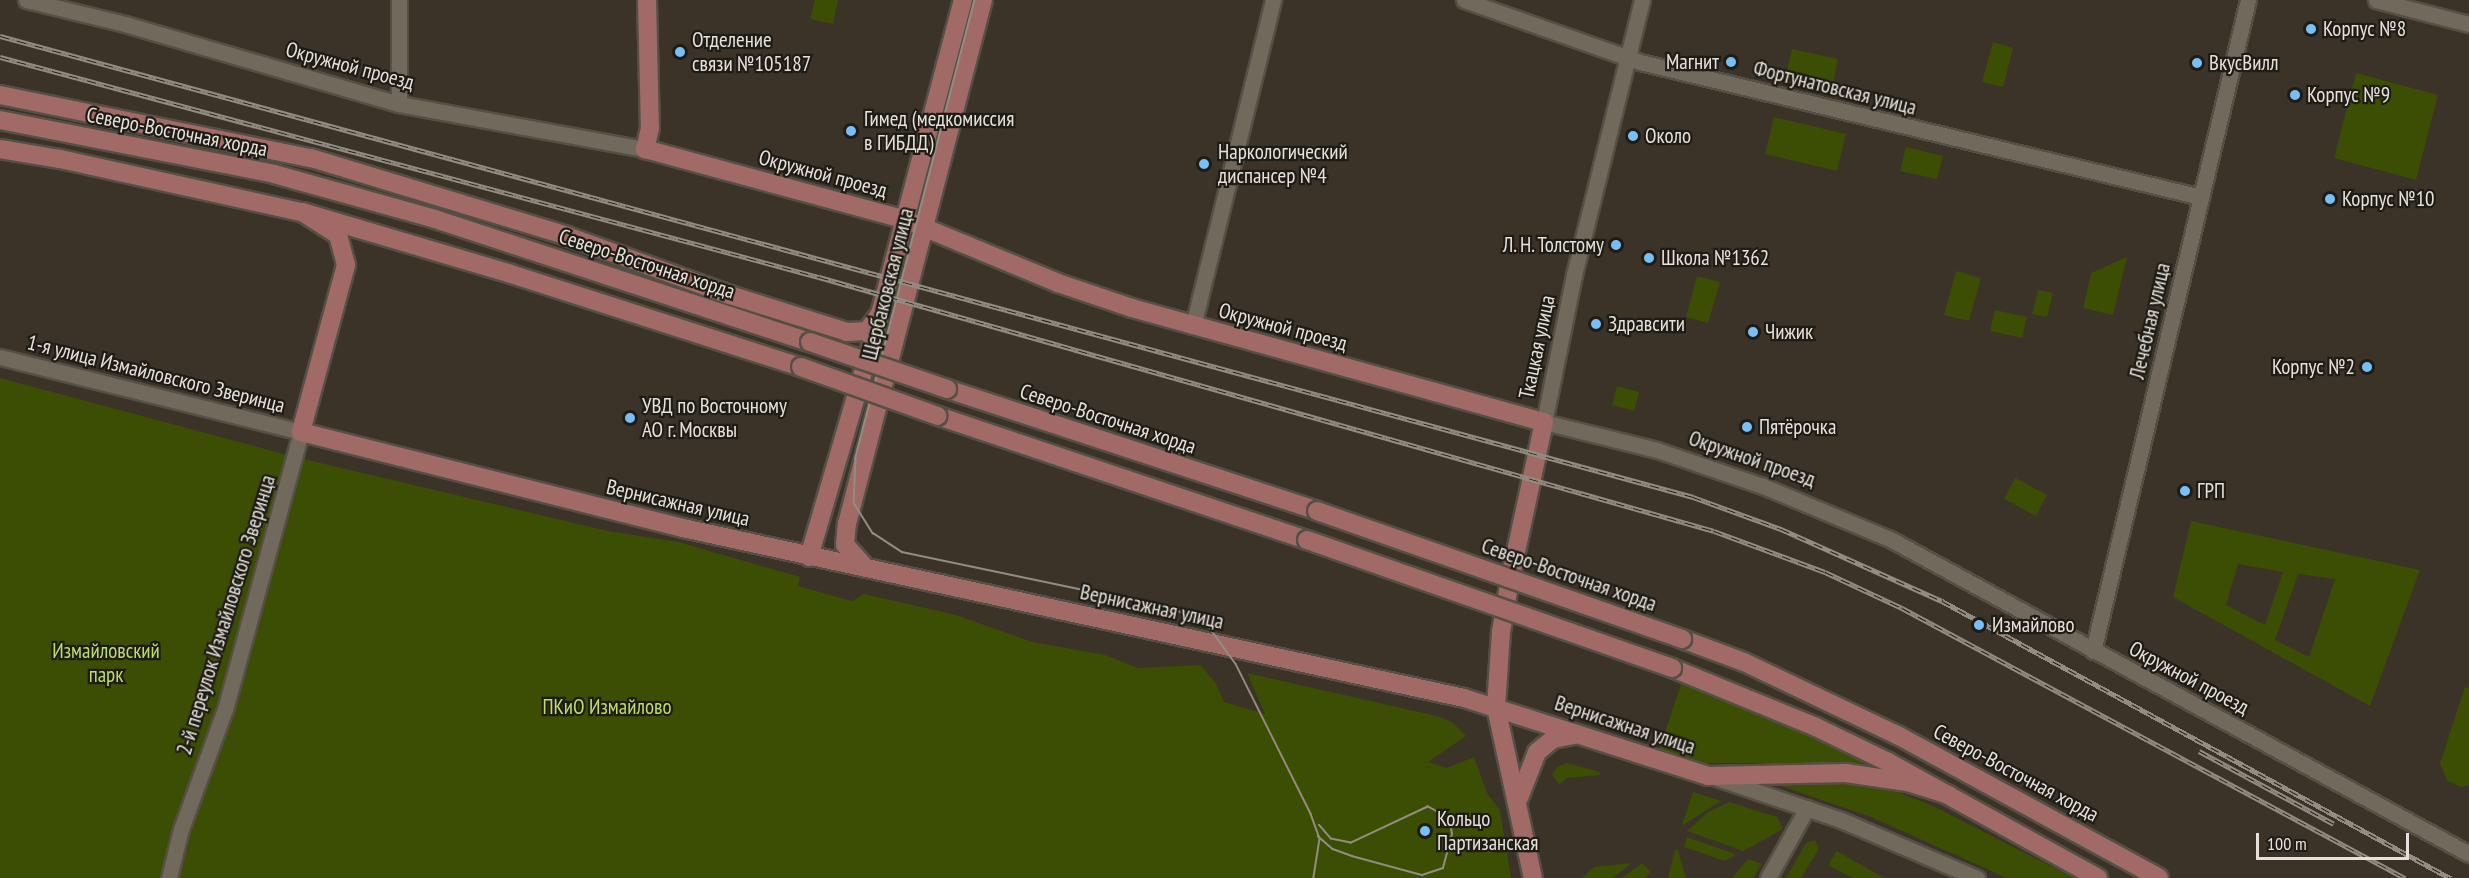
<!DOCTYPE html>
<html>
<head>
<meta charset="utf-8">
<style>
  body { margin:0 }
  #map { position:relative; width:2469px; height:878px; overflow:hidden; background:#3b3328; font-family:"PT Sans Narrow",sans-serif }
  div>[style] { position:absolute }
  .green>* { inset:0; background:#3c4d04 }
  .roads { filter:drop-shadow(2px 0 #554f45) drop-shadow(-2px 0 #554f45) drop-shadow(0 2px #554f45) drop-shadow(0 -2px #554f45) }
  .minor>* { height:15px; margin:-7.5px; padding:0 7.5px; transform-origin:7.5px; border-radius:7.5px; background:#71695c }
  .major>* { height:18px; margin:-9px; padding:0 9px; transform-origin:9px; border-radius:9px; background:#a16a67 }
  .tram>* { height:1.5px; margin:-0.75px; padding:0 0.75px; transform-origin:0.75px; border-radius:0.75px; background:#928c83 }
  .rail>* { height:5px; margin-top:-2.5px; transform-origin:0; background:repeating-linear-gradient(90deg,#1f1c16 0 9px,#928c83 0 18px); box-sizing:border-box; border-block:2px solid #928c83 }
  .bridges { filter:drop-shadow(2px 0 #554f45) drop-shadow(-2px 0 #554f45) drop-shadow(0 2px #554f45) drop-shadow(0 -2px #554f45) }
  .major-bridge>* { height:18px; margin:-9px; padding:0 9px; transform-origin:9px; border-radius:9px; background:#a16a67 }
  .dots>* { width:16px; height:16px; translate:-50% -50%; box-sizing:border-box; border:3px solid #1f1c16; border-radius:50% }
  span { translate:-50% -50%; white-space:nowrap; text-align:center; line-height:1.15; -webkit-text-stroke:4.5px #1f1c16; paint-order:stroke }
  .poi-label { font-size:21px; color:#e6e2db }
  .left { translate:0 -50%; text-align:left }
  .right { translate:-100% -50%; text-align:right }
  .street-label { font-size:21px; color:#e6e2db }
  .park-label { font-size:21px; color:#bcdf6b }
  .scale { position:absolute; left:2256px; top:833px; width:153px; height:27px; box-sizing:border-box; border:3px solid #e6e2db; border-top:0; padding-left:8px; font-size:18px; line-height:21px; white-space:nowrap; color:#e6e2db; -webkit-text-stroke:4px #1f1c16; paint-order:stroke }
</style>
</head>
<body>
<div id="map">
  <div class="green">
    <i style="clip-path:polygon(815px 0,838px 0,833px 24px,810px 19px)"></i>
    <i style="clip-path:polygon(1993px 42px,2013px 48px,2003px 87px,1982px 82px)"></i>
    <i style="clip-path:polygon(1792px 49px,1838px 59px,1831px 94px,1784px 83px)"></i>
    <i style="clip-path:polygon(2356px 73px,2438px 95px,2416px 180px,2334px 158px)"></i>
    <i style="clip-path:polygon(1774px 117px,1846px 134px,1837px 171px,1765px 154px)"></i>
    <i style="clip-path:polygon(1906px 147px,1943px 156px,1937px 179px,1900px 171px)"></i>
    <i style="clip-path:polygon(2127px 257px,2113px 315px,2083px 308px,2091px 273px)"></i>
    <i style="clip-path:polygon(1956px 271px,1981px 278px,1969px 321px,1944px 315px)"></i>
    <i style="clip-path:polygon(1697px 276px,1720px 282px,1708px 323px,1686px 317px)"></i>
    <i style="clip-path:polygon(2038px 290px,2053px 293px,2047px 317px,2032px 314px)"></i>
    <i style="clip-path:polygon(1995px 310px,2027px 317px,2022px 338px,1990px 331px)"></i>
    <i style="clip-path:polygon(0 378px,295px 457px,608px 531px,678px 542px,800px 577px,798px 586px,852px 601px,864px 594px,956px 615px,1032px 642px,1105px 655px,1138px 668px,1200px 665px,1215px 682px,1224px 702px,1265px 714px,1247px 673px,1437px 716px,1452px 722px,1466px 736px,1428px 762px,1447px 768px,1474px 757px,1487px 793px,1500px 810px,1511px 878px,0 878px)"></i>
    <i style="clip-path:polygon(1617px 386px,1639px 392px,1634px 411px,1612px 405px)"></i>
    <i style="clip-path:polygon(2015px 478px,2047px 495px,2036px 516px,2004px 499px)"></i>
    <i style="clip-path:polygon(evenodd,2191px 521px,2420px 570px,2370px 706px,2173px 597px,2191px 521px,2238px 564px,2283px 572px,2265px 625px,2226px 605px,2238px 564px,2191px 521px,2298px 574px,2335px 579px,2309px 657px,2275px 640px,2298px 574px)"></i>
    <i style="clip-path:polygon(1681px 684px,1803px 732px,1870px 763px,1704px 763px,1659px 750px)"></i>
    <i style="clip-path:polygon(2465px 687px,2469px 688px,2469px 785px,2461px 787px,2447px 781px,2440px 763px)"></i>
    <i style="clip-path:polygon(1567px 763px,1600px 772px,1600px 775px,1567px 778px,1559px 785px,1552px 774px,1557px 767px)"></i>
    <i style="clip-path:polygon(1843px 781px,1885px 787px,1933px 806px,2074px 878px,2007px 878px,1871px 817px,1773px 783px)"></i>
    <i style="clip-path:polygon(1693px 792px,1721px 801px,1683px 825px,1682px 825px)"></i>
    <i style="clip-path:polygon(1729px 802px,1777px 817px,1783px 829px,1743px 851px,1687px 831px,1708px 812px)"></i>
    <i style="clip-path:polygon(1687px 837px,1735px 854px,1734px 856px,1725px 861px,1684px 847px)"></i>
    <i style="clip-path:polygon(1815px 840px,1819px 849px,1801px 878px,1786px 878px,1806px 843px)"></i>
    <i style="clip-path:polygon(1675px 850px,1678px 850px,1686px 878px,1668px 878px)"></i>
    <i style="clip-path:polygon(1837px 851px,1884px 878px,1852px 878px,1828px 865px)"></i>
    <i style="clip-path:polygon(1748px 859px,1762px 864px,1753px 878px,1732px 878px)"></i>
    <i style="clip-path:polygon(1632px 863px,1613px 878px,1582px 878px,1594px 867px)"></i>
    <i style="clip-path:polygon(1642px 863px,1651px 872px,1645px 878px,1622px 878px)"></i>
  </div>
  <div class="roads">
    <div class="minor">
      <i style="left:26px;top:0;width:102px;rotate:13.6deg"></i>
      <i style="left:125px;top:24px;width:285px;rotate:16.3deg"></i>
      <i style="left:399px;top:104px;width:250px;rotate:10.4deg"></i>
      <i style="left:1464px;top:0;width:187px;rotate:19.4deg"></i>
      <i style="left:1640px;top:62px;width:577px;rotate:13.53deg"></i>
      <i style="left:1642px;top:0;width:283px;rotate:103.9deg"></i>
      <i style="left:1574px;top:275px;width:150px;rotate:101.5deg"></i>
      <i style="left:1544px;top:422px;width:116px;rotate:13.9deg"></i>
      <i style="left:1657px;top:450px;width:112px;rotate:18.8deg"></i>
      <i style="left:1763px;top:486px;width:138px;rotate:22.7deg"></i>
      <i style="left:1890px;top:539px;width:659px;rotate:28.55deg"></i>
      <i style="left:2376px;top:0;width:96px;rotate:14.5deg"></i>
      <i style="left:399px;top:104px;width:104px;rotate:-90deg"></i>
      <i style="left:1193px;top:326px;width:336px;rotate:-76.2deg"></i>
      <i style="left:0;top:357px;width:310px;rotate:14deg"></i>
      <i style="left:301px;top:432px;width:287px;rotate:105.3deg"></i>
      <i style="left:225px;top:709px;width:128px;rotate:110.1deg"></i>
      <i style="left:181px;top:829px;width:50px;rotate:103.8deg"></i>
      <i style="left:2093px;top:651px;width:669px;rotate:-76.61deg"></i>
      <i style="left:1717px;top:778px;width:131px;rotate:18.7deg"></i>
      <i style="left:1841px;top:820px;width:148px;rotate:23.1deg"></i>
      <i style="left:1768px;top:878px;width:80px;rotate:-60.9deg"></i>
    </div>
    <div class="major">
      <i style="left:647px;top:0;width:128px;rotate:88.7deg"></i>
      <i style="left:650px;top:128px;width:22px;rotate:103deg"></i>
      <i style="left:645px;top:149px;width:270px;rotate:15.2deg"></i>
      <i style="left:906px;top:220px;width:165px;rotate:22.5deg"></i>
      <i style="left:1058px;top:283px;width:78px;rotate:18.7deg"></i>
      <i style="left:1132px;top:308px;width:427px;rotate:15.5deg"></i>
      <i style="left:1544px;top:422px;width:156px;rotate:102.2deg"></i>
      <i style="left:1511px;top:574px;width:59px;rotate:99.8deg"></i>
      <i style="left:1501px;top:632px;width:75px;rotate:93.8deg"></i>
      <i style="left:1496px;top:707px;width:175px;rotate:77.8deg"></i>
      <i style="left:0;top:95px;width:317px;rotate:11.5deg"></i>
      <i style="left:311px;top:158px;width:268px;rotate:16.9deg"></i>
      <i style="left:567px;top:236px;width:173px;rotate:19.9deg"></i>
      <i style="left:730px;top:295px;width:123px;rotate:17.5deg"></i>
      <i style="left:847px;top:332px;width:20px;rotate:-3deg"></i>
      <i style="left:867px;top:331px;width:21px;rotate:-53deg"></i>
      <i style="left:0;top:120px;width:279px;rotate:11.1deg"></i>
      <i style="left:274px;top:174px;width:167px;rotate:15.6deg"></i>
      <i style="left:435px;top:219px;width:395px;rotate:18.2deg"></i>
      <i style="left:0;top:149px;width:61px;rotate:9.5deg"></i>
      <i style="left:60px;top:159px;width:248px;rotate:12.4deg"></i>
      <i style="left:302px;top:212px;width:218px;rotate:16.5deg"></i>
      <i style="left:511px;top:274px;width:305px;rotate:17.8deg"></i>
      <i style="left:302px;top:212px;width:43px;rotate:32.6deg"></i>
      <i style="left:338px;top:235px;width:31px;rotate:75deg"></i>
      <i style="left:346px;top:265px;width:173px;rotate:105.1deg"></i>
      <i style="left:301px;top:432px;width:394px;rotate:14.1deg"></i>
      <i style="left:683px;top:528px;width:799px;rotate:12.28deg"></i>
      <i style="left:1464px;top:698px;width:256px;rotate:17.7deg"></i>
      <i style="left:1708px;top:776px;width:138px;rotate:-1.2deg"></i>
      <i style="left:1846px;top:773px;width:62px;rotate:8.4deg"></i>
      <i style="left:1907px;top:782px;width:44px;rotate:17.2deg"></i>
      <i style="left:947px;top:389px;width:390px;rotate:18.2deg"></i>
      <i style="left:938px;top:416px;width:389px;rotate:18.6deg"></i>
      <i style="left:809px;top:557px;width:253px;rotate:-73.7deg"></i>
      <i style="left:880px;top:314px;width:325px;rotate:-75.2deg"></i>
      <i style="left:866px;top:568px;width:31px;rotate:-132deg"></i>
      <i style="left:845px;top:545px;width:21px;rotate:-85deg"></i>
      <i style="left:847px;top:524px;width:541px;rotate:-75.45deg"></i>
      <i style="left:1682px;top:639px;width:66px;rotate:20.4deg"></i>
      <i style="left:1744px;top:662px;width:172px;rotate:25.5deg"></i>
      <i style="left:1899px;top:736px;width:296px;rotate:28.6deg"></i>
      <i style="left:1672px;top:668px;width:156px;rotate:22.3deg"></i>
      <i style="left:1816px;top:727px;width:80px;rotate:25.9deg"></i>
      <i style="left:1888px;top:762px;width:240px;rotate:28.9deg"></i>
      <i style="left:1519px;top:798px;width:49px;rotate:-68.6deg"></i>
      <i style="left:1537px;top:752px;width:21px;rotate:-39deg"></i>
      <i style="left:1553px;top:739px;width:25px;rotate:-11deg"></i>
    </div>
  </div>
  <div class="tram">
    <i style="left:975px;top:0;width:473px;rotate:104.6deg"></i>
    <i style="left:856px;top:458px;width:45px;rotate:92.5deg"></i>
    <i style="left:854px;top:503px;width:36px;rotate:58deg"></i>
    <i style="left:873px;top:533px;width:35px;rotate:33deg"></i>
    <i style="left:902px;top:552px;width:278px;rotate:11.8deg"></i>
    <i style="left:1174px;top:609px;width:36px;rotate:24deg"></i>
    <i style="left:1207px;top:624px;width:49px;rotate:54.1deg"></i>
    <i style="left:1236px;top:664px;width:168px;rotate:63.4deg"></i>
    <i style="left:1311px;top:814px;width:27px;rotate:70deg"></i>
    <i style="left:1320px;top:839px;width:39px;rotate:99deg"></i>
    <i style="left:1318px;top:836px;width:20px;rotate:41deg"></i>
    <i style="left:1333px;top:849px;width:20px;rotate:20deg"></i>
    <i style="left:1352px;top:856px;width:73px;rotate:15.2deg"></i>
    <i style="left:1422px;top:875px;width:22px;rotate:-18deg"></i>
    <i style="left:1443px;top:868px;width:35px;rotate:-75deg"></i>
    <i style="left:1452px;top:834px;width:16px;rotate:-101deg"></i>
    <i style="left:1449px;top:818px;width:24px;rotate:-152deg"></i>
    <i style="left:1428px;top:807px;width:85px;rotate:154.9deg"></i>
    <i style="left:1351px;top:843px;width:20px;rotate:-169deg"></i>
    <i style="left:1331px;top:839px;width:18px;rotate:-131deg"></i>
  </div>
  <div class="rail">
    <i style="left:0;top:36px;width:1755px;rotate:15.23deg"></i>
    <i style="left:1693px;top:497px;width:94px;rotate:20deg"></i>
    <i style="left:1781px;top:529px;width:176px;rotate:24.1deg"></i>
    <i style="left:1942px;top:601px;width:579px;rotate:28.6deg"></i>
    <i style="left:0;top:57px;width:848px;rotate:15.04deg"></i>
    <i style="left:819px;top:277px;width:930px;rotate:15.84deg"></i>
    <i style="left:1714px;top:531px;width:118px;rotate:20.3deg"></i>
    <i style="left:1825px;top:572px;width:85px;rotate:25.1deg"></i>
    <i style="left:1902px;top:608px;width:571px;rotate:28.23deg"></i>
    <i style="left:2199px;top:751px;width:153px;rotate:28.4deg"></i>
  </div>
  <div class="bridges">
    <div class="major-bridge">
      <i style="left:810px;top:342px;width:145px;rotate:18.9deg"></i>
      <i style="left:801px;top:367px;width:145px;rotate:19.7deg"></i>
      <i style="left:1317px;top:511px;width:387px;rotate:19.3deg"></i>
      <i style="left:1307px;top:540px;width:387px;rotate:19.3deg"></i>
    </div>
  </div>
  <div class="dots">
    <i style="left:2311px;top:29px;background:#77c0f7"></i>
    <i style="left:680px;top:52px;background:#77c0f7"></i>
    <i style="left:1731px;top:62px;background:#77c0f7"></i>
    <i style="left:2197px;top:63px;background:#77c0f7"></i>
    <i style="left:2295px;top:95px;background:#77c0f7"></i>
    <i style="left:851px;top:131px;background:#77c0f7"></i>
    <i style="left:1633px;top:136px;background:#77c0f7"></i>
    <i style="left:1204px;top:164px;background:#77c0f7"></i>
    <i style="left:2330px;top:199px;background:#77c0f7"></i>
    <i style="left:1616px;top:245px;background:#77c0f7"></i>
    <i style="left:1649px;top:258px;background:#77c0f7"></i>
    <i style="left:1596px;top:324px;background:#77c0f7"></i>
    <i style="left:1753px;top:332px;background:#77c0f7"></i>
    <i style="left:2367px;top:367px;background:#77c0f7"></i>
    <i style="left:630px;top:418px;background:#77c0f7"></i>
    <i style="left:1747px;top:427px;background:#77c0f7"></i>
    <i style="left:2185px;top:491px;background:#77c0f7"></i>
    <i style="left:1979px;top:625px;background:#77c0f7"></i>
    <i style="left:1425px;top:831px;background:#77c0f7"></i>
  </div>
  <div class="poi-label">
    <span class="left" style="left:2323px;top:29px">Корпус №8</span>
    <span class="left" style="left:692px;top:52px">Отделение<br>связи №105187</span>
    <span class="right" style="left:1719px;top:62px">Магнит</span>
    <span class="left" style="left:2209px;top:63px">ВкусВилл</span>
    <span class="left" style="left:2307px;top:95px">Корпус №9</span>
    <span class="left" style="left:864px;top:131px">Гимед (медкомиссия<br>в ГИБДД)</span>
    <span class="left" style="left:1645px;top:136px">Около</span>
    <span class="left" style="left:1218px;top:164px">Наркологический<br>диспансер №4</span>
    <span class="left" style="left:2342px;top:199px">Корпус №10</span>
    <span class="right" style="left:1604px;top:245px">Л. Н. Толстому</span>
    <span class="left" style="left:1661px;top:258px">Школа №1362</span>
    <span class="left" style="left:1608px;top:324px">Здравсити</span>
    <span class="left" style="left:1765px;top:332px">Чижик</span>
    <span class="right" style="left:2355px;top:367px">Корпус №2</span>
    <span class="left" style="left:642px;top:418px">УВД по Восточному<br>АО г. Москвы</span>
    <span class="left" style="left:1759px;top:427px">Пятёрочка</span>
    <span class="left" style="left:2197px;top:491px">ГРП</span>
    <span class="left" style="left:1992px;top:625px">Измайлово</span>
    <span class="left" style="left:1437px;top:831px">Кольцо<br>Партизанская</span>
  </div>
  <div class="street-label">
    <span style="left:350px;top:66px;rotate:15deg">Окружной проезд</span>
    <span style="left:1835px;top:88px;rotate:14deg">Фортунатовская улица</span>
    <span style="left:177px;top:132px;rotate:11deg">Северо-Восточная хорда</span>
    <span style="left:823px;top:174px;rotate:15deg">Окружной проезд</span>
    <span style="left:647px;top:264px;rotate:18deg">Северо-Восточная хорда</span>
    <span style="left:888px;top:284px;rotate:-76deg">Щербаковская улица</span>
    <span style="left:2150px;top:321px;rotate:-77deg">Лечебная улица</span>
    <span style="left:1283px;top:327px;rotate:15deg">Окружной проезд</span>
    <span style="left:1537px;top:347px;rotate:-78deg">Ткацкая улица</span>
    <span style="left:156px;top:374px;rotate:14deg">1-я улица Измайловского Зверинца</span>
    <span style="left:1108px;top:419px;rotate:18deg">Северо-Восточная хорда</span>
    <span style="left:1752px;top:459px;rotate:19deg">Окружной проезд</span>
    <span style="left:678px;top:503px;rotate:13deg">Вернисажная улица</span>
    <span style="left:1569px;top:575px;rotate:19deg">Северо-Восточная хорда</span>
    <span style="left:1152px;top:607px;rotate:12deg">Вернисажная улица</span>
    <span style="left:226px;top:615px;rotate:-73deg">2-й переулок Измайловского Зверинца</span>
    <span style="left:2189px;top:678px;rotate:28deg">Окружной проезд</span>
    <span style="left:1625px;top:725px;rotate:18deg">Вернисажная улица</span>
    <span style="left:2016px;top:773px;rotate:28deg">Северо-Восточная хорда</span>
  </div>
  <div class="park-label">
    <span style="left:106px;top:663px">Измайловский<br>парк</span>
    <span style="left:607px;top:707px">ПКиО Измайлово</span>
  </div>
  <div class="scale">100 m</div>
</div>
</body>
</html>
